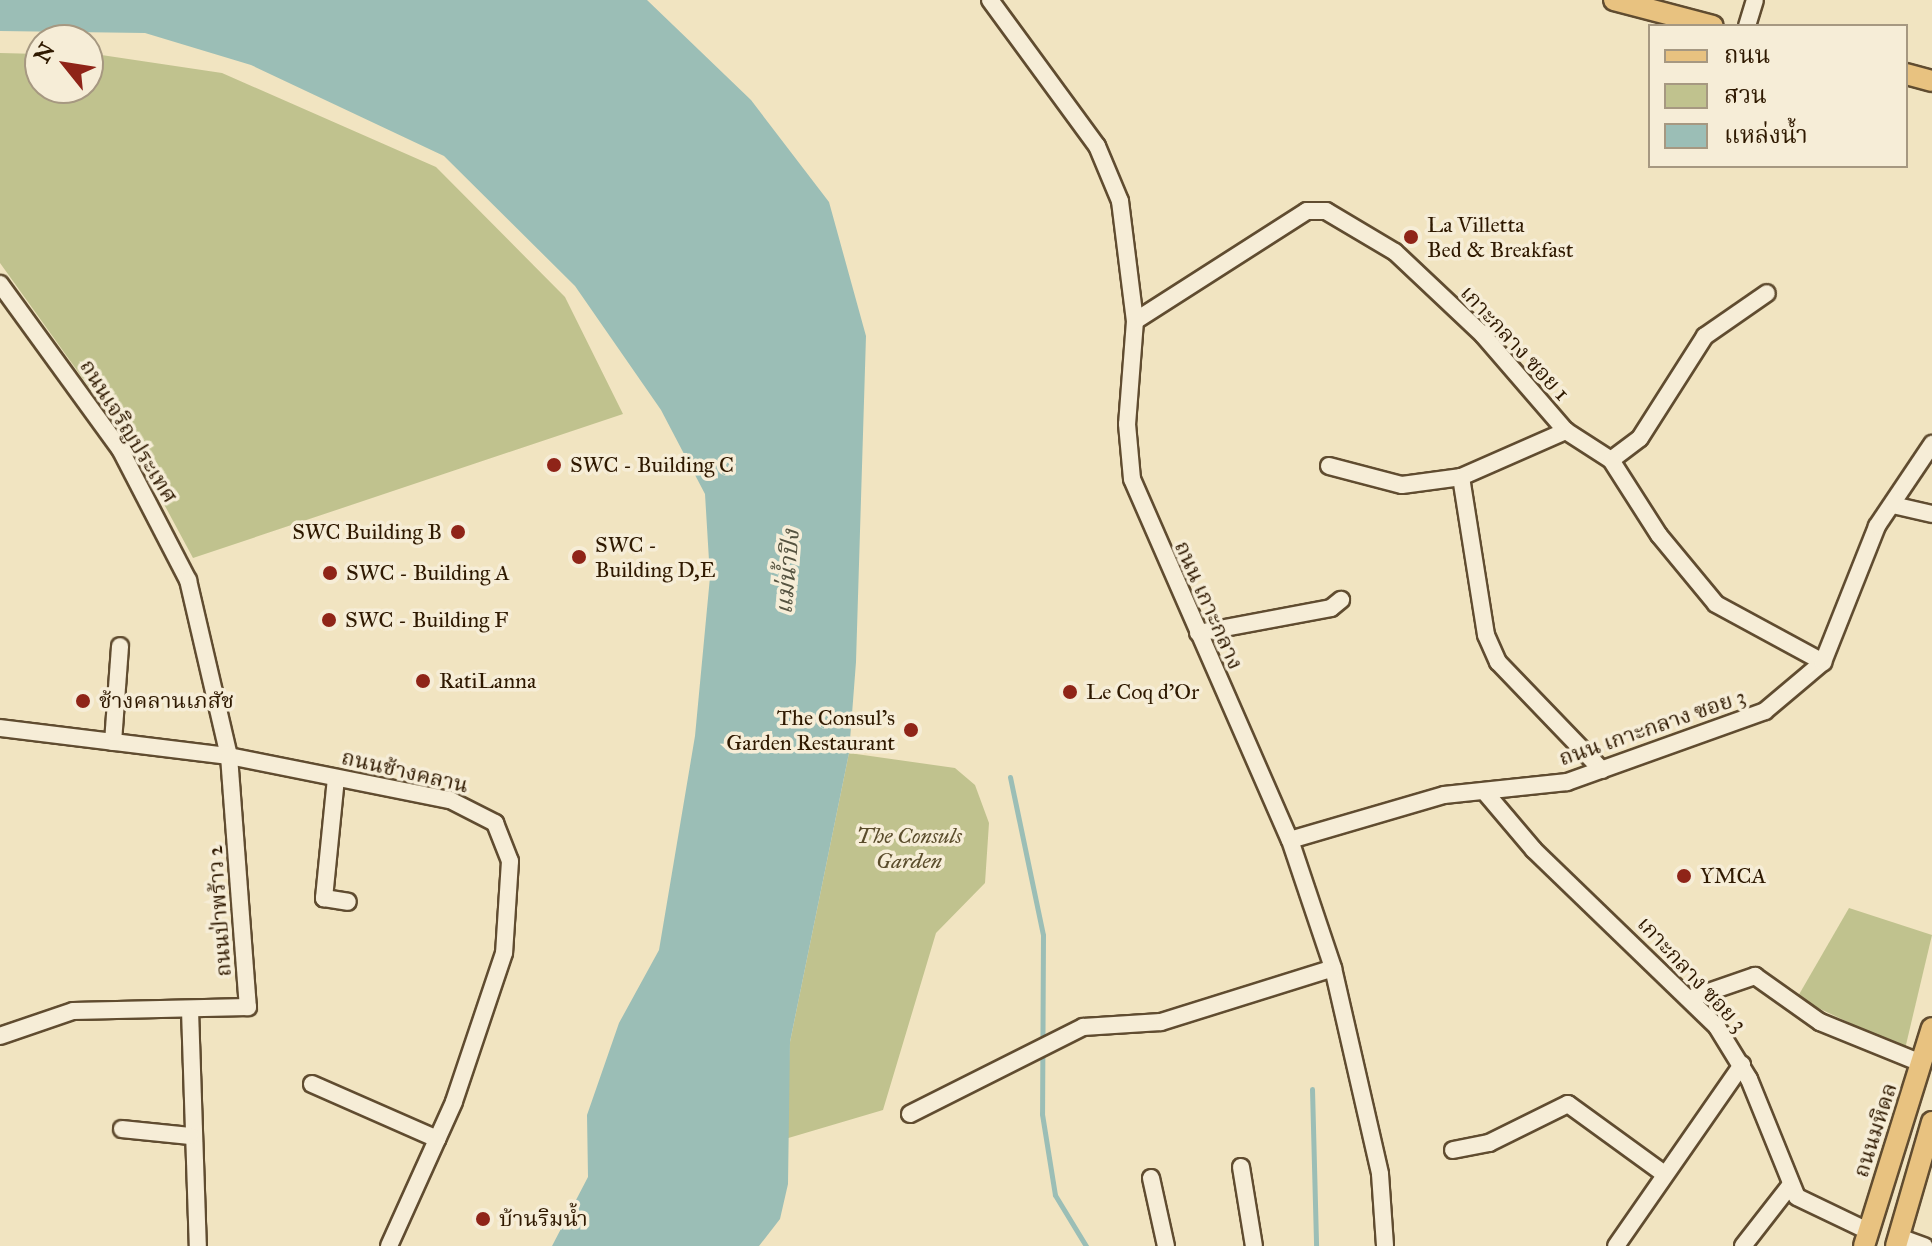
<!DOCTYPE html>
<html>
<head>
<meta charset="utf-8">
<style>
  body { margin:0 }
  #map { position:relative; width:1932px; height:1246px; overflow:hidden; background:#f1e4c1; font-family:"IM FELL Great Primer","Noto Serif Thai",serif }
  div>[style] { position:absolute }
  .green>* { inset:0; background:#c0c28e }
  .water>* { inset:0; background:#9bbeb6 }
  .stream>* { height:5px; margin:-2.5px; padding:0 2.5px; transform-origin:2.5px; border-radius:2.5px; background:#9bbeb6 }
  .roads { filter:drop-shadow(2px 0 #604c30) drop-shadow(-2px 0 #604c30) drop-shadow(0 2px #604c30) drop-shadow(0 -2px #604c30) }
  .minor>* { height:16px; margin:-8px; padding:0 8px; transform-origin:8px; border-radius:8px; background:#f6edd7 }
  .major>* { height:20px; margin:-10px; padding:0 10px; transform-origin:10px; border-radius:10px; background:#e8c280 }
  .dots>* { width:22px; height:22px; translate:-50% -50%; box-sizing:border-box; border:4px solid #f6edd7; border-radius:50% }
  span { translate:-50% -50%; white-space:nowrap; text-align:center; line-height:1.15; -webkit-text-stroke:7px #f6edd7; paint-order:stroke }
  .poi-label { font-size:22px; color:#2f1900 }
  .left { translate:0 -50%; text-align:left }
  .right { translate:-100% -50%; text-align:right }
  .street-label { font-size:22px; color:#2f1900 }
  .park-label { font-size:22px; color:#5a4c2b; font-style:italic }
  .water-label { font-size:24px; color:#555340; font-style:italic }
  .legend { position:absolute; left:1648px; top:24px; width:260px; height:144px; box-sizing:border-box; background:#f6edd7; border:2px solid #a69881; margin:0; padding:10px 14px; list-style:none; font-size:24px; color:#2f1900 }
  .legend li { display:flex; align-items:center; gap:16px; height:40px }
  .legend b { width:40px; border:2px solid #a69881 }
  .north { position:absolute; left:24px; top:24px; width:80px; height:80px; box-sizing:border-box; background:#f6edd7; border:2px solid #a69881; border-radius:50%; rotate:300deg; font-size:22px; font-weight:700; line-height:32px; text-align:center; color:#2f1900 }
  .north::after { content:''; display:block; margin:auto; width:28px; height:36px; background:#8f2418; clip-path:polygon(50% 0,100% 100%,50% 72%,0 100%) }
</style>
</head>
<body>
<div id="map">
  <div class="green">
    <i style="clip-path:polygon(0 53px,40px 54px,40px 88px,88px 88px,88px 53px,222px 73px,436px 167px,565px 297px,623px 414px,193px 558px,137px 454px,0 263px)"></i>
    <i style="clip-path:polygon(849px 753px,955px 768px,975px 785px,989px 823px,985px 883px,936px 933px,883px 1110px,785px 1139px,790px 1042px)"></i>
    <i style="clip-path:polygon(1849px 908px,1932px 935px,1905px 1049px,1797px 998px)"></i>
  </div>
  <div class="water">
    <i style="clip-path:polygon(0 0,647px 0,751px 100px,829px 202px,866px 336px,856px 662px,849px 753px,790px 1042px,788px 1184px,780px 1219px,759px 1246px,552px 1246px,588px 1177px,587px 1115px,619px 1023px,659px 950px,695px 736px,710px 577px,705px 494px,661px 410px,575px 286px,444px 156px,251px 65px,145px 33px,0 31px)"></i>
  </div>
  <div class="stream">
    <i style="left:1010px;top:777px;width:161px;rotate:78.2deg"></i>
    <i style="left:1043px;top:935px;width:179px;rotate:90.3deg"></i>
    <i style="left:1042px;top:1114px;width:82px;rotate:80.9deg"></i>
    <i style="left:1055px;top:1195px;width:60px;rotate:58.7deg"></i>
    <i style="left:1312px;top:1089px;width:157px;rotate:88.5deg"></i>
  </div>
  <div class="roads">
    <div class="minor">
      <i style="left:990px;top:0;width:181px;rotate:53.8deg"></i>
      <i style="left:1097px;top:146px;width:60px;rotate:67.3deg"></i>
      <i style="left:1120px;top:201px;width:121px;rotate:82.9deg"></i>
      <i style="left:1135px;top:321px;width:103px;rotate:94.4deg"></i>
      <i style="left:1127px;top:424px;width:55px;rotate:84.8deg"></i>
      <i style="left:1132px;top:479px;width:394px;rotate:66.4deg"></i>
      <i style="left:1290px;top:840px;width:135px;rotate:71.4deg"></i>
      <i style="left:1333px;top:968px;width:211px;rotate:77.1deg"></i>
      <i style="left:1380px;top:1174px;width:72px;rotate:86deg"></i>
      <i style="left:1747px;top:26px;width:27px;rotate:-73deg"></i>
      <i style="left:0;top:284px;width:204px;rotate:54deg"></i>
      <i style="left:120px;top:449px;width:148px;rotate:62.6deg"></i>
      <i style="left:188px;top:580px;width:181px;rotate:76.9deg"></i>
      <i style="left:229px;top:756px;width:252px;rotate:85.7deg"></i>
      <i style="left:248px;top:1007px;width:175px;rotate:178.7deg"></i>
      <i style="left:73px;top:1011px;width:77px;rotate:161.1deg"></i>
      <i style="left:1135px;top:321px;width:204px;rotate:-32.6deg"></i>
      <i style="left:1307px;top:211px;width:19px"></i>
      <i style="left:1326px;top:211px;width:80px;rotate:30.7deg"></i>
      <i style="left:1395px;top:252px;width:121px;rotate:43.3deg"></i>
      <i style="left:1483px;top:335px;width:127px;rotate:49.2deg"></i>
      <i style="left:1566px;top:431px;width:54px;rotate:32.8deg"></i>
      <i style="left:1611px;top:460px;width:89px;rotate:57.4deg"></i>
      <i style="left:1659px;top:535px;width:89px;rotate:50.4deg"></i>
      <i style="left:1716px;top:604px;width:122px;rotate:28.5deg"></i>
      <i style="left:1611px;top:460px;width:36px;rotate:-37deg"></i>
      <i style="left:1640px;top:438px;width:121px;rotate:-57.5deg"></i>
      <i style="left:1705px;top:336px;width:75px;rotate:-34.7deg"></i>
      <i style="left:1329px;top:466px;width:75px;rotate:14.6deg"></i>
      <i style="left:1402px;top:485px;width:60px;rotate:-7.7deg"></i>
      <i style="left:1461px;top:477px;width:115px;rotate:-23.7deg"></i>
      <i style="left:1461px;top:477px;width:160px;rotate:81deg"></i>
      <i style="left:1486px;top:635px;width:30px;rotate:66deg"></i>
      <i style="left:1498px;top:662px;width:150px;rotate:46.1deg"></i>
      <i style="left:1893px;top:505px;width:40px;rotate:13deg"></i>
      <i style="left:1198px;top:633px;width:135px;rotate:-10.6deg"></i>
      <i style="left:1331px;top:608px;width:13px;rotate:-39deg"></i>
      <i style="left:0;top:728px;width:231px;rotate:7deg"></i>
      <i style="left:229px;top:756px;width:225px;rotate:11.3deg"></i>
      <i style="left:450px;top:800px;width:51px;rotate:27.1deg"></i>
      <i style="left:495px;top:823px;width:41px;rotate:68.5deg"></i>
      <i style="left:510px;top:861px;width:92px;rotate:93.7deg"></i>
      <i style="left:504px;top:953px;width:157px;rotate:108.6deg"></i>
      <i style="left:454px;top:1102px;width:158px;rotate:114.3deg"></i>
      <i style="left:113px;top:742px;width:96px;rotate:-85.8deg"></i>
      <i style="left:336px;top:778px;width:121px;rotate:95.7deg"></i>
      <i style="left:324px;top:898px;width:24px;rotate:9deg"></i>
      <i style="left:1484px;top:791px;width:77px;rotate:49.7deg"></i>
      <i style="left:1534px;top:850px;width:255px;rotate:44deg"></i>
      <i style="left:1717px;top:1027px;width:61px;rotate:58.4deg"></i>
      <i style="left:1749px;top:1079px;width:127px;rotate:67.9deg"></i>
      <i style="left:1797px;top:1197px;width:79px;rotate:25.6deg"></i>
      <i style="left:1290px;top:840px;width:160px;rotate:-16.3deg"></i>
      <i style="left:1444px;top:795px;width:124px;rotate:-6deg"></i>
      <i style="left:1567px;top:782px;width:210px;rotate:-19.7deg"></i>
      <i style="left:1765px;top:711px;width:76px;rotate:-40.2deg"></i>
      <i style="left:1823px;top:662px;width:146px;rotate:-68.3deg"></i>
      <i style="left:1877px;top:526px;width:99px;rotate:-56.1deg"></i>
      <i style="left:1691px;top:998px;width:68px;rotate:-19deg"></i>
      <i style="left:1755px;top:976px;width:80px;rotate:35.3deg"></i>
      <i style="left:1820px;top:1022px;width:109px;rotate:22.1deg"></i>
      <i style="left:190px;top:1010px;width:236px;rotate:88.1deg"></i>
      <i style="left:312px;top:1084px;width:137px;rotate:23.7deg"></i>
      <i style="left:910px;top:1114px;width:194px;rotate:-26.7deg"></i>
      <i style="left:1083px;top:1027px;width:78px;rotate:-3.7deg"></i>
      <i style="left:1161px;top:1022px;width:180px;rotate:-17.4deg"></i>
      <i style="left:122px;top:1129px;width:68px;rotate:5.9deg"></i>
      <i style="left:1453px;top:1150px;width:37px;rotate:-11deg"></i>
      <i style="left:1489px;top:1143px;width:88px;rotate:-26.3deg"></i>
      <i style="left:1568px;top:1104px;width:117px;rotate:36deg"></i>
      <i style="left:1241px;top:1167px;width:80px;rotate:80.7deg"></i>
      <i style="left:1151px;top:1178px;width:70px;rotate:77.6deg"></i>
      <i style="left:1899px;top:1237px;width:27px;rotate:20deg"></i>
      <i style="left:1616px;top:1246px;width:221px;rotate:-55.2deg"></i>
      <i style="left:1743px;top:1246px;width:75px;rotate:-52.1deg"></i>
    </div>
    <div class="major">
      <i style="left:1614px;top:0;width:102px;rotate:14.7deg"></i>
      <i style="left:1906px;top:74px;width:27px;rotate:15deg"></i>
      <i style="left:1864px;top:1246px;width:228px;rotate:-72.7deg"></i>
      <i style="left:1896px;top:1246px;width:129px;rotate:-73.8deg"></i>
    </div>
  </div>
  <div class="dots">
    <i style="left:1411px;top:237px;background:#8f2418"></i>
    <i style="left:554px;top:465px;background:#8f2418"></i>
    <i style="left:458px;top:532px;background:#8f2418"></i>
    <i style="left:579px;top:557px;background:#8f2418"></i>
    <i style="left:330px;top:573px;background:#8f2418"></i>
    <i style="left:329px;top:620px;background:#8f2418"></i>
    <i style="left:423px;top:681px;background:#8f2418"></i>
    <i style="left:1070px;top:692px;background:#8f2418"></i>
    <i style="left:83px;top:701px;background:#8f2418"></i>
    <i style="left:911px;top:730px;background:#8f2418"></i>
    <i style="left:1684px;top:876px;background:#8f2418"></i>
    <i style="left:483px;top:1219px;background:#8f2418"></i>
  </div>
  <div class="poi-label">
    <span class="left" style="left:1427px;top:237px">La Villetta<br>Bed &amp; Breakfast</span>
    <span class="left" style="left:570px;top:465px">SWC - Building C</span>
    <span class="right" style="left:442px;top:532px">SWC Building B</span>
    <span class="left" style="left:595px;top:557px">SWC -<br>Building D,E</span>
    <span class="left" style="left:346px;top:573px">SWC - Building A</span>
    <span class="left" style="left:345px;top:620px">SWC - Building F</span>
    <span class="left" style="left:439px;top:681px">RatiLanna</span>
    <span class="left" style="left:1086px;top:692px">Le Coq d'Or</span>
    <span class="left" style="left:99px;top:701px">ช้างคลานเภสัช</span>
    <span class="right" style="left:895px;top:730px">The Consul's<br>Garden Restaurant</span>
    <span class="left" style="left:1700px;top:876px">YMCA</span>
    <span class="left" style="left:499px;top:1219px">บ้านริมน้ำ</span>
  </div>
  <div class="street-label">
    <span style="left:1515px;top:343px;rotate:47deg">เกาะกลาง ซอย 1</span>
    <span style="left:129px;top:431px;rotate:58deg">ถนนเจริญประเทศ</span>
    <span style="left:1209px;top:605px;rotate:66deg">ถนน เกาะกลาง</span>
    <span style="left:1652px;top:727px;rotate:-19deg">ถนน เกาะกลาง ซอย 3</span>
    <span style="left:405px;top:771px;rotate:13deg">ถนนช้างคลาน</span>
    <span style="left:219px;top:911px;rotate:-94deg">ถนนป่าพร้าว 2</span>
    <span style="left:1692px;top:974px;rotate:47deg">เกาะกลาง ซอย 3</span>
    <span style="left:1875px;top:1130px;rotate:-72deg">ถนนมหิดล</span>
  </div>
  <div class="park-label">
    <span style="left:909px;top:848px">The Consuls<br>Garden</span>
  </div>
  <div class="water-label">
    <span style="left:788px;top:572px;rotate:-85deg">แม่น้ำปิง</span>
  </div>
  <ul class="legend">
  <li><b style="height:10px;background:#e8c280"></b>ถนน</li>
  <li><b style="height:22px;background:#c0c28e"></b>สวน</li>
  <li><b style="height:22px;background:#9bbeb6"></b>แหล่งน้ำ</li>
  </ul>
  <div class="north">N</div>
</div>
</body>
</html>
